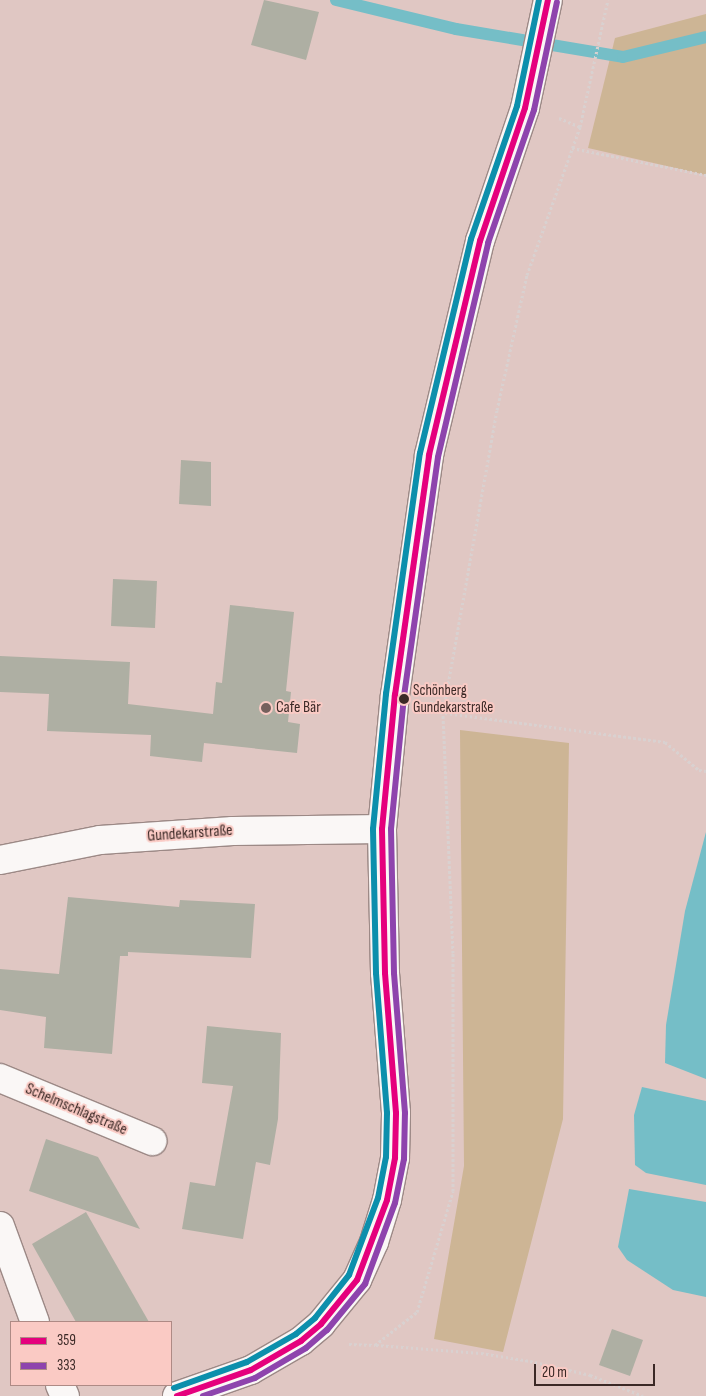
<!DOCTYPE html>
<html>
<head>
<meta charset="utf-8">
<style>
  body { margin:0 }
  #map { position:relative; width:706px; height:1396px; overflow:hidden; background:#e0c7c3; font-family:"Sofia Sans Condensed",sans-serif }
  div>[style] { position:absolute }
  .green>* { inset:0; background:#cdb595 }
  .water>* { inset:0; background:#75bec7 }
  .stream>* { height:12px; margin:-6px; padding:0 6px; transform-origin:6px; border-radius:6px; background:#75bec7 }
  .building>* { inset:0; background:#aeafa3 }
  .path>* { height:3px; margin-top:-1.5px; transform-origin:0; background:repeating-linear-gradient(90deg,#d9d1d0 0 2.5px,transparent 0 5px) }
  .roads { filter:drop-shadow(1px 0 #9c8986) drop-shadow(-1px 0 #9c8986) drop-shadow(0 1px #9c8986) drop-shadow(0 -1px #9c8986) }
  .minor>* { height:28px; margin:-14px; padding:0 14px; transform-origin:14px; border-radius:14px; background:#faf7f6 }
  .tertiary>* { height:28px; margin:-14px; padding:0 14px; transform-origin:14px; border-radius:14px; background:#faf7f6 }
  .bus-1>* { height:6px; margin:-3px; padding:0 3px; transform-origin:3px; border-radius:3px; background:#e5007d }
  .bus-2>* { height:6px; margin:-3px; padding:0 3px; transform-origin:3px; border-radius:3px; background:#8e44ad }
  .bus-3>* { height:6px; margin:-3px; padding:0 3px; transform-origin:3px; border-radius:3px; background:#0c8fac }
  .dots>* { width:14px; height:14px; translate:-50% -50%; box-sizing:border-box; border:2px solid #facac4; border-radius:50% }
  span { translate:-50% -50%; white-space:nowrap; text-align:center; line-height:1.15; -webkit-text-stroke:4px #facac4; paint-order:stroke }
  .bus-label { font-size:15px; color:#3b2926 }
  .left { translate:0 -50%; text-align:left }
  .poi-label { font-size:16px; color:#3b2926 }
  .street-label { font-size:16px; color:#3b2926 }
  .legend { position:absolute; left:10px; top:1321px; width:162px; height:65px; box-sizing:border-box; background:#facac4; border:1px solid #ae8a85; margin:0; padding:6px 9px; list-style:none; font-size:15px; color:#3b2926 }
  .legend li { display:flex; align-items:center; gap:10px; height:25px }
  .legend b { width:25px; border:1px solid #ae8a85 }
  .scale { position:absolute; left:534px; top:1364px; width:121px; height:22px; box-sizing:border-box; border:2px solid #3b2926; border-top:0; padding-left:6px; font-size:15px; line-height:18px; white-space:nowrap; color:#3b2926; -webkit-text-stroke:4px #facac4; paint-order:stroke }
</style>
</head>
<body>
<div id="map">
  <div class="green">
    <i style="clip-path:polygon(706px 14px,706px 175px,588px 148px,615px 38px)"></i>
    <i style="clip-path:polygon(460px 730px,569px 743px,563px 1119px,503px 1352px,434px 1339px,464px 1166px)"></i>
  </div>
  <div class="water">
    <i style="clip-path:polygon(706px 832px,706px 1079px,665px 1063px,666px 1025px,685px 911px)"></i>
    <i style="clip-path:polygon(642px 1087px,706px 1101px,706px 1185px,646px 1173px,635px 1165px,634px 1115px)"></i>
    <i style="clip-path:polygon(629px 1189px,706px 1202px,706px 1297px,673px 1290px,627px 1260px,618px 1247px)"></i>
  </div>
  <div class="stream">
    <i style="left:336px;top:0;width:123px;rotate:13.6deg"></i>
    <i style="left:456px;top:29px;width:169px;rotate:9.5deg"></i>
    <i style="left:623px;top:57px;width:85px;rotate:-13.5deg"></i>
  </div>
  <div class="building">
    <i style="clip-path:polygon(264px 0,319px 12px,306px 60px,251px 45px)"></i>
    <i style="clip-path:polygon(181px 460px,211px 462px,211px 506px,179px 504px)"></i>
    <i style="clip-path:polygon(113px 579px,157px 581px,155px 628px,111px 626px)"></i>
    <i style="clip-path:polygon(230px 605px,294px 612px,286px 691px,291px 692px,288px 722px,300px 724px,297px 753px,204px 743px,202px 762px,150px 756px,151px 735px,47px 731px,49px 694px,0 692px,0 656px,130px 662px,128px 704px,213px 714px,216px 682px,222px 683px)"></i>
    <i style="clip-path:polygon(68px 897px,179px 907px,180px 900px,255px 904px,251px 958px,128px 952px,128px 956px,120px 956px,112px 1054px,44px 1048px,46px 1017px,0 1010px,0 969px,59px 974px)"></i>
    <i style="clip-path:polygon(207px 1026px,281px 1033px,278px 1119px,270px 1165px,256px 1162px,243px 1239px,182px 1229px,190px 1182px,215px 1186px,233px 1086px,202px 1083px)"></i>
    <i style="clip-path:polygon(46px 1139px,98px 1157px,140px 1229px,29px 1191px)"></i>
    <i style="clip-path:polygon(86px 1212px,149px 1322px,76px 1322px,32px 1244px)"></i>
    <i style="clip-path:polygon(612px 1329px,643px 1340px,630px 1376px,599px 1365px)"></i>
  </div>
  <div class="path">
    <i style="left:559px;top:118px;width:23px;rotate:23deg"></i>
    <i style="left:572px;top:148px;width:137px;rotate:11.4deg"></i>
    <i style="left:430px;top:702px;width:15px;rotate:11deg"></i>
    <i style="left:430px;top:711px;width:237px;rotate:7.5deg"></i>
    <i style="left:665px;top:742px;width:44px;rotate:39.5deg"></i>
    <i style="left:699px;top:770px;width:7px;rotate:8deg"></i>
    <i style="left:349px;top:1344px;width:26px;rotate:2deg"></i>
    <i style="left:375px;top:1345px;width:53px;rotate:-38.2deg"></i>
    <i style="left:417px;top:1312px;width:126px;rotate:-73.4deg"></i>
    <i style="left:453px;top:1191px;width:238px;rotate:-90deg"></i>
    <i style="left:453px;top:953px;width:240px;rotate:-92.4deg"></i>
    <i style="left:443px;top:713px;width:308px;rotate:-79.9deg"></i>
    <i style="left:497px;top:410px;width:138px;rotate:-77.5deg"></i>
    <i style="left:527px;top:275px;width:157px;rotate:-70.3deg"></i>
    <i style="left:580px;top:127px;width:130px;rotate:-77.6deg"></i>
    <i style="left:376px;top:1345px;width:105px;rotate:4.4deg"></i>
    <i style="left:481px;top:1353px;width:50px;rotate:9.3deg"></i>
    <i style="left:530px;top:1361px;width:62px;rotate:13.1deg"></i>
    <i style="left:590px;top:1375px;width:57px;rotate:21.6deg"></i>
  </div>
  <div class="roads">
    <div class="minor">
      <i style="left:0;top:860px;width:102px;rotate:-11.3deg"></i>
      <i style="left:100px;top:840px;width:133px;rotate:-3.9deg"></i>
      <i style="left:233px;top:831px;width:149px;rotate:-0.8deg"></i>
      <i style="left:0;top:1078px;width:165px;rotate:22.5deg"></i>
      <i style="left:0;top:1226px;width:102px;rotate:70deg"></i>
      <i style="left:60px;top:1385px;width:12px;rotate:66deg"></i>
    </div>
    <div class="tertiary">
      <i style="left:177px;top:1396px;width:78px;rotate:-19.4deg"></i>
      <i style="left:251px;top:1370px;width:58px;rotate:-30.1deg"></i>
      <i style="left:301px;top:1341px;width:26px;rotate:-40deg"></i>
      <i style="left:321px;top:1324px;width:57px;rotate:-50.7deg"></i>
      <i style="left:357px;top:1280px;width:42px;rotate:-65.9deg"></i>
      <i style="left:374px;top:1242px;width:44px;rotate:-72.8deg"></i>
      <i style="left:387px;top:1200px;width:43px;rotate:-79.2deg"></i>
      <i style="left:395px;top:1158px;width:45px;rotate:-88.7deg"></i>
      <i style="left:396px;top:1113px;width:140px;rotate:-94.5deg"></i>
      <i style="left:385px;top:973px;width:144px;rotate:-91.2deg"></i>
      <i style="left:382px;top:829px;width:135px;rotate:-84.5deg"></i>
      <i style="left:395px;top:695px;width:242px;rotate:-81.9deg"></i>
      <i style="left:429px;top:455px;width:220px;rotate:-76.6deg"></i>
      <i style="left:480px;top:241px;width:140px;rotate:-71.3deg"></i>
      <i style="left:525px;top:108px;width:110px;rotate:-78deg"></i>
    </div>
  </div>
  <div class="bus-1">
    <i style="left:177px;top:1396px;width:78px;rotate:-19.4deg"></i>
    <i style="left:251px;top:1370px;width:58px;rotate:-30.1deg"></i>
    <i style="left:301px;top:1341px;width:26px;rotate:-40deg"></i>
    <i style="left:321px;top:1324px;width:57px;rotate:-50.7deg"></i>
    <i style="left:357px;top:1280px;width:85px;rotate:-69.4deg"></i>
    <i style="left:387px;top:1200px;width:43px;rotate:-79.2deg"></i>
    <i style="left:395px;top:1158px;width:45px;rotate:-88.7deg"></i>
    <i style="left:396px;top:1113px;width:140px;rotate:-94.5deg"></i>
    <i style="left:385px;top:973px;width:144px;rotate:-91.2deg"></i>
    <i style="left:382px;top:829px;width:135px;rotate:-84.5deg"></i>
    <i style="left:395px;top:695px;width:242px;rotate:-81.9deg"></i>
    <i style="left:429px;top:455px;width:220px;rotate:-76.6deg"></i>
    <i style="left:480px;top:241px;width:140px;rotate:-71.3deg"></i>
    <i style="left:525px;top:108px;width:110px;rotate:-78deg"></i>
  </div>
  <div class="bus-2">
    <i style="left:203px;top:1396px;width:55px;rotate:-19.1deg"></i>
    <i style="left:255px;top:1378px;width:59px;rotate:-30.5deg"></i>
    <i style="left:306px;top:1348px;width:28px;rotate:-41deg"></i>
    <i style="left:327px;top:1330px;width:60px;rotate:-50.4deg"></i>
    <i style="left:365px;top:1284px;width:86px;rotate:-69.7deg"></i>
    <i style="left:395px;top:1203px;width:45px;rotate:-78.4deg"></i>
    <i style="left:404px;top:1159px;width:46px;rotate:-88.8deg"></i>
    <i style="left:405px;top:1113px;width:140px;rotate:-94.5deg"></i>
    <i style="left:394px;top:973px;width:144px;rotate:-91.2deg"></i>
    <i style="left:391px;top:829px;width:134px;rotate:-84.4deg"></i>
    <i style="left:404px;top:696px;width:241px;rotate:-81.9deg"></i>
    <i style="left:438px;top:457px;width:220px;rotate:-76.8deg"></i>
    <i style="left:488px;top:243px;width:141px;rotate:-70.9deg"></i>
    <i style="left:534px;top:110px;width:110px;rotate:-78deg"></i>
  </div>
  <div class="bus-3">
    <i style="left:174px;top:1388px;width:77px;rotate:-19.6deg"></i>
    <i style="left:247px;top:1362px;width:56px;rotate:-29.7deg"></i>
    <i style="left:296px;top:1334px;width:25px;rotate:-40deg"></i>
    <i style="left:315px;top:1318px;width:55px;rotate:-51.7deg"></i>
    <i style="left:349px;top:1275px;width:82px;rotate:-69.4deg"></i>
    <i style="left:378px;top:1198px;width:42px;rotate:-79deg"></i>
    <i style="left:386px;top:1157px;width:44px;rotate:-88.7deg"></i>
    <i style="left:387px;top:1113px;width:140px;rotate:-94.5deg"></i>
    <i style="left:376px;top:973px;width:144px;rotate:-91.2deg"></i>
    <i style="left:373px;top:829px;width:136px;rotate:-84.5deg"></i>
    <i style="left:386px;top:694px;width:243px;rotate:-82deg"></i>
    <i style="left:420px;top:453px;width:220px;rotate:-76.6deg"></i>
    <i style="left:471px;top:239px;width:141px;rotate:-70.9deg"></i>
    <i style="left:517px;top:106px;width:108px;rotate:-78.3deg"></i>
  </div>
  <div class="dots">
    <i style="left:404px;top:699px;background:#3b2926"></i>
    <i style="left:266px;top:708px;background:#75605d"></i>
  </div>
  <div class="bus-label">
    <span class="left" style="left:413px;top:699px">Schönberg<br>Gundekarstraße</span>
  </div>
  <div class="poi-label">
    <span class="left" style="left:276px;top:708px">Cafe Bär</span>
  </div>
  <div class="street-label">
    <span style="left:190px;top:834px;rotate:-4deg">Gundekarstraße</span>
    <span style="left:76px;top:1110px;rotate:23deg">Schelmschlagstraße</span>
  </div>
  <ul class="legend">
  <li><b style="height:6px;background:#e5007d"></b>359</li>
  <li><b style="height:6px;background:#8e44ad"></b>333</li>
  </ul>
  <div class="scale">20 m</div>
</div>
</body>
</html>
